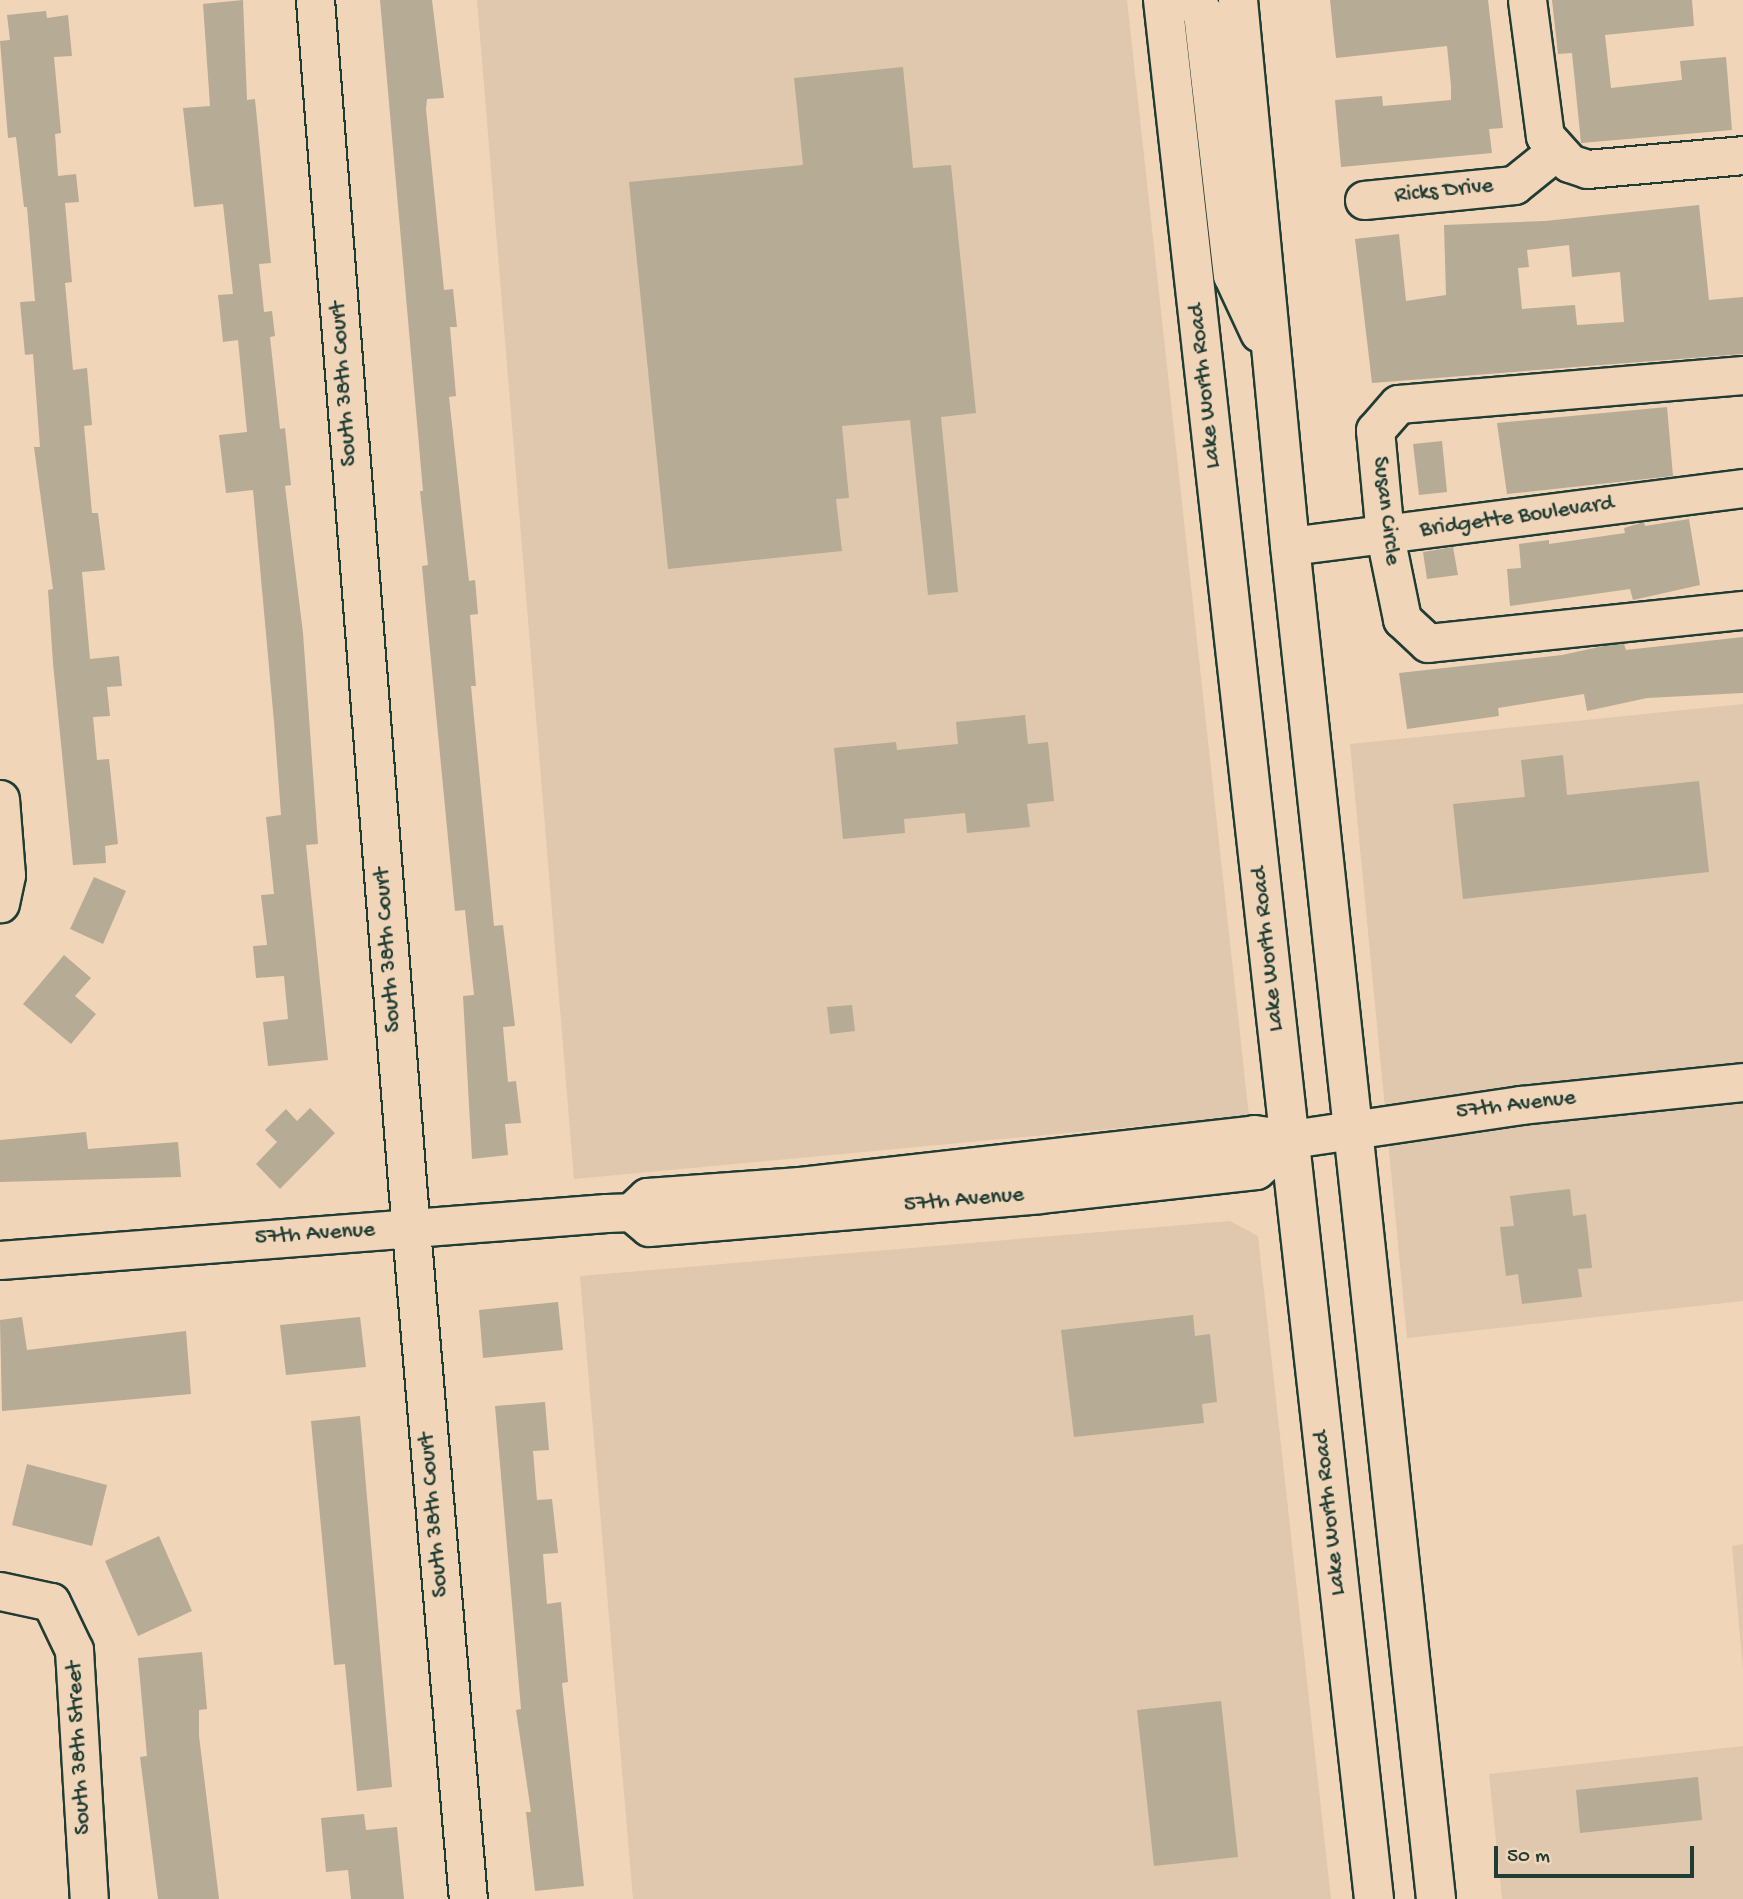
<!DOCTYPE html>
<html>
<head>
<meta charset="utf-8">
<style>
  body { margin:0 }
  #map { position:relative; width:1743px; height:1899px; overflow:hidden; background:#f1d5b8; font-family:"Gochi Hand",sans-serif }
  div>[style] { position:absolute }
  .built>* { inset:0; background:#dfc8ad }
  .building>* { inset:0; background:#b6ab94 }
  .roads { filter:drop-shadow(2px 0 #1f3d34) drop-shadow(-2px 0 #1f3d34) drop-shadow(0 2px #1f3d34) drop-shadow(0 -2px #1f3d34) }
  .minor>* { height:37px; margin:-18.5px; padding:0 18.5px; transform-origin:18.5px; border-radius:18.5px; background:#f1d5b8 }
  .major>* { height:38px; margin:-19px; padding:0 19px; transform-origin:19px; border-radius:19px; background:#f1d5b8 }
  span { translate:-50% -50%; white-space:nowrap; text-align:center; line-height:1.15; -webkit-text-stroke:7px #f1d5b8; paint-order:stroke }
  .street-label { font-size:23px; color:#1f3d34 }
  .scale { position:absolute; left:1494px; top:1846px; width:200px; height:32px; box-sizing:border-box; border:4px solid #1f3d34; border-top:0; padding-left:9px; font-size:21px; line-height:24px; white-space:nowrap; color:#1f3d34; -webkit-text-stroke:5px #f1d5b8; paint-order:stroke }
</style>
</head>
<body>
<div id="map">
  <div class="built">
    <i style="clip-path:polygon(477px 0,1127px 0,1249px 1116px,574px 1179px)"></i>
    <i style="clip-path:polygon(1743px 704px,1743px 1301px,1407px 1338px,1350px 744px)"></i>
    <i style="clip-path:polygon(1230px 1221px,1258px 1236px,1331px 1899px,633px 1899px,580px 1276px)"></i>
    <i style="clip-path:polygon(1743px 1544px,1743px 1669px,1732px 1546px)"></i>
    <i style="clip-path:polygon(1743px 1746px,1743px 1899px,1502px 1899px,1489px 1774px)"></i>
  </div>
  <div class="building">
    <i style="clip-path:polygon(243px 0,247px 100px,255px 99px,271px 263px,259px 264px,264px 312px,272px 311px,275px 336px,270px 337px,280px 429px,285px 428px,291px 485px,285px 486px,303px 633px,318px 844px,306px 845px,328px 1060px,268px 1066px,263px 1022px,288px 1019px,284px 976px,256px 978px,253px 946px,267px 945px,261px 895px,274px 894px,266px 817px,281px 815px,274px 722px,253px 490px,226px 493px,219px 435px,247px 432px,238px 340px,223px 342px,218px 295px,233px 294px,223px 204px,194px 207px,183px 108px,210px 106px,203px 4px)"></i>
    <i style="clip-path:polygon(380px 0,432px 0,444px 98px,427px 99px,426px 109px,444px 290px,453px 289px,457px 327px,450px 327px,456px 396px,449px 397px,469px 581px,475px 580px,478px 614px,470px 615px,476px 686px,471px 686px,494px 926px,503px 925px,515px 1026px,503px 1027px,508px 1082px,516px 1081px,521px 1123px,505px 1124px,508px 1155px,472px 1159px,463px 996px,474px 995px,465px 910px,455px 911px,427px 619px,422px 566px,428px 565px,420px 491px,423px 491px)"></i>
    <i style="clip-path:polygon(1330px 0,1488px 0,1503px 128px,1489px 129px,1492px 153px,1341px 167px,1335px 100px,1382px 96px,1383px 106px,1451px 100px,1451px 86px,1447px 46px,1336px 58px)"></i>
    <i style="clip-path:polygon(1552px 0,1692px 0,1694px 26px,1605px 35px,1611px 88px,1682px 80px,1680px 61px,1726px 57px,1732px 130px,1581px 143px,1572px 53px,1558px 54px)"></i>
    <i style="clip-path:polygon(46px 11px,47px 18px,68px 15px,72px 56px,54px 57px,61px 133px,55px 134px,58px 176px,76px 174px,79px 202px,65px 203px,72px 282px,65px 283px,73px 370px,87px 368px,92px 425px,84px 426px,92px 513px,98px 513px,105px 570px,82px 572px,90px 659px,119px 656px,122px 686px,107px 687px,110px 716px,93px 717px,97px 760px,109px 759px,118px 844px,105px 846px,106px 863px,73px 865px,53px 663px,48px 590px,53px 589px,34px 447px,40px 447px,33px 354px,25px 355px,20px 302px,35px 301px,27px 207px,24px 207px,16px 137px,8px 138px,0 41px,10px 40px,7px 15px)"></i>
    <i style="clip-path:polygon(903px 67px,913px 168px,951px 165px,976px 413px,941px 417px,958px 592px,928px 595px,910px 420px,842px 426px,849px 498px,836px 499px,842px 551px,668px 569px,629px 182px,803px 165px,794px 78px)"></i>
    <i style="clip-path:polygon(evenodd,1699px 205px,1709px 300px,1743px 297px,1743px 354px,1372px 383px,1355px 239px,1399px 234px,1406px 301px,1446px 295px,1444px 225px,1545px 221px,1699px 205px,1569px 245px,1572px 277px,1620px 272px,1624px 322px,1577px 325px,1575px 305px,1522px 309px,1518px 268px,1529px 267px,1527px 250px,1569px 245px)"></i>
    <i style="clip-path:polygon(1667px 407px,1673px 476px,1507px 494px,1497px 423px)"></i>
    <i style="clip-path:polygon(1442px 441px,1447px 492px,1419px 495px,1413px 444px)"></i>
    <i style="clip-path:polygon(1689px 519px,1700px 585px,1633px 600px,1630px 589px,1510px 606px,1507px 569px,1521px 568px,1519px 544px,1549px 540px,1549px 544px,1625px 533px,1624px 528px,1644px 522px,1645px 526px)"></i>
    <i style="clip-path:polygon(1453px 547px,1458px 575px,1427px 579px,1423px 552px)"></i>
    <i style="clip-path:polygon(1743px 637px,1743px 693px,1647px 698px,1587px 711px,1584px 694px,1498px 708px,1499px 716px,1407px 729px,1399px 673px,1562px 655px,1608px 645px,1624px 644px,1626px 650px)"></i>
    <i style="clip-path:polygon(1025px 715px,1028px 744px,1048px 742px,1054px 801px,1027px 804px,1030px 827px,967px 833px,965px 813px,904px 819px,905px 833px,843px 839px,834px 748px,896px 742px,897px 750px,958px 744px,956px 722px)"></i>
    <i style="clip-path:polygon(1563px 755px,1567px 795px,1699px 781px,1709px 872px,1463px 899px,1453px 804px,1525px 797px,1521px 760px)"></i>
    <i style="clip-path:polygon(94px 877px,126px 891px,103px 944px,70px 929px)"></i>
    <i style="clip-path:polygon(64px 955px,91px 978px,75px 996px,96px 1014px,71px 1044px,23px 1004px)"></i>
    <i style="clip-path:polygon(852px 1005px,855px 1031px,830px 1034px,827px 1007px)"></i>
    <i style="clip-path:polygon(310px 1108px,335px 1133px,280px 1189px,256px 1164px,277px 1142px,265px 1130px,286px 1109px,297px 1121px)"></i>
    <i style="clip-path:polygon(86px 1132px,88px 1149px,178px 1142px,181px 1177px,0 1182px,0 1140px)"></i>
    <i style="clip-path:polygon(1570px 1189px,1573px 1216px,1586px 1214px,1592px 1268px,1578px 1269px,1582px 1297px,1522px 1304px,1518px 1274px,1506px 1276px,1500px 1227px,1514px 1226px,1510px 1196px)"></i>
    <i style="clip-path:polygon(558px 1302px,563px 1350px,483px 1358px,479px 1310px)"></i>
    <i style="clip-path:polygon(1193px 1315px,1195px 1336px,1210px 1334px,1217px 1402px,1202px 1404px,1204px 1423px,1074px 1437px,1061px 1330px)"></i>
    <i style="clip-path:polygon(22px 1317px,27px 1350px,186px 1331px,191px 1394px,2px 1411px,0 1320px)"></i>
    <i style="clip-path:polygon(360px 1317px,366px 1367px,286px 1375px,280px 1325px)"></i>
    <i style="clip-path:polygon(545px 1402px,549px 1450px,533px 1451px,537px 1500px,552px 1499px,558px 1553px,543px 1554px,547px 1604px,561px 1602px,568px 1682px,562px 1683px,584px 1886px,535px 1891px,526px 1812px,531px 1812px,516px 1710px,521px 1709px,495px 1406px)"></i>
    <i style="clip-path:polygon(360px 1416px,392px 1787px,357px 1791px,345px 1664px,334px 1665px,311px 1421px)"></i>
    <i style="clip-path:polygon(27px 1464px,107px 1485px,92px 1546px,12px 1525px)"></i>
    <i style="clip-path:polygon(159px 1536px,192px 1611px,138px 1636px,105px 1561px)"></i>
    <i style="clip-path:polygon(202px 1652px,207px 1709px,199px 1710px,199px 1736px,219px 1899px,158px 1899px,140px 1757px,147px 1756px,138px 1658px)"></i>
    <i style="clip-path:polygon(1221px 1701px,1238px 1857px,1154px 1866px,1137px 1710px)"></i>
    <i style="clip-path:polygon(1698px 1777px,1702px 1820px,1580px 1833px,1576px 1790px)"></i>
    <i style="clip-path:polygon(364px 1814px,366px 1830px,397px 1827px,404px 1899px,351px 1899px,348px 1870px,326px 1872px,321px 1818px)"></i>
  </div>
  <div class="roads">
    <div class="minor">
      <i style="left:315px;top:0;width:1198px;rotate:85.55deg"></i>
      <i style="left:408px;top:1194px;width:708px;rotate:85.14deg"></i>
      <i style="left:1527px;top:0;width:137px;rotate:82.5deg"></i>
      <i style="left:1545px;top:136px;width:36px;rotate:48deg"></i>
      <i style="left:1569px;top:163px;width:19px;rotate:18deg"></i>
      <i style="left:1587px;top:169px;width:157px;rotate:-5.1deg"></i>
      <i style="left:1364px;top:200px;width:151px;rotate:-5.7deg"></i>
      <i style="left:1514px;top:185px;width:53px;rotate:-38.8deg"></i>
      <i style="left:1743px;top:375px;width:346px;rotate:175.2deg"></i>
      <i style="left:1398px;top:404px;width:35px;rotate:131deg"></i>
      <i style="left:1375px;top:430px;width:106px;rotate:84.6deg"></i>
      <i style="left:1385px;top:536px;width:85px;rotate:78.4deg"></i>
      <i style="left:1402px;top:619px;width:35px;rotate:43deg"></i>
      <i style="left:1428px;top:643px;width:317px;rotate:-6deg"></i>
      <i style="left:1290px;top:546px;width:457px;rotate:-7.3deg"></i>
      <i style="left:0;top:799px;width:76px;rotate:85.5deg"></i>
      <i style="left:6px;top:875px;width:29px;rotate:102deg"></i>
      <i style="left:631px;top:1212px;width:22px;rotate:-43deg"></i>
      <i style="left:647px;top:1197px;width:153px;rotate:-4.1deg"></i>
      <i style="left:800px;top:1186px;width:457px;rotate:-6.5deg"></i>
      <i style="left:1254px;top:1134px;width:37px;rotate:8deg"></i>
      <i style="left:1291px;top:1139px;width:232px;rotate:-8.4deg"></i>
      <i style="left:1521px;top:1105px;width:223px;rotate:-5.9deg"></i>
      <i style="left:0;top:1260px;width:608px;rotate:-4.43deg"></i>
      <i style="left:606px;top:1213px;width:25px;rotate:-2deg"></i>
      <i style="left:631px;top:1212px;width:23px;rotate:40deg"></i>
      <i style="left:649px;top:1227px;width:391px;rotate:-4.8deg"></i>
      <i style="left:1039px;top:1194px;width:218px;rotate:-6.3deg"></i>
      <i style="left:1256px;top:1170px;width:47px;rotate:-41.5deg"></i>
      <i style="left:0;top:1591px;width:52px;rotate:12.2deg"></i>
      <i style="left:51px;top:1602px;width:53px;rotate:64.4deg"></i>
      <i style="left:74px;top:1650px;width:249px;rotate:86.6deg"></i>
    </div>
    <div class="major">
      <i style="left:1163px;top:0;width:1911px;rotate:83.66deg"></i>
      <i style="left:1191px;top:0;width:18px;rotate:47deg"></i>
      <i style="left:1203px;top:13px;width:264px;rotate:83.5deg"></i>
      <i style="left:1233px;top:275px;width:64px;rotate:65deg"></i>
      <i style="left:1238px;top:0;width:548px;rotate:84.56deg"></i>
      <i style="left:1290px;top:546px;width:1361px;rotate:83.84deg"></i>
    </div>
  </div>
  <div class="street-label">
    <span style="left:1444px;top:192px;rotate:-6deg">Ricks Drive</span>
    <span style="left:345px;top:384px;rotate:-94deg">South 38th Court</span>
    <span style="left:1206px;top:386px;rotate:-96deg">Lake Worth Road</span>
    <span style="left:1385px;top:511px;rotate:83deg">Susan Circle</span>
    <span style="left:1517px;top:518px;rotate:-8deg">Bridgette Boulevard</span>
    <span style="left:1269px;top:949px;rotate:-96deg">Lake Worth Road</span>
    <span style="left:389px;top:950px;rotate:-94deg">South 38th Court</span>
    <span style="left:1516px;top:1106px;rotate:-7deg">57th Avenue</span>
    <span style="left:964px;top:1201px;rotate:-5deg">57th Avenue</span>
    <span style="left:315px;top:1235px;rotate:-4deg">57th Avenue</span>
    <span style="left:1331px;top:1513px;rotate:-96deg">Lake Worth Road</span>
    <span style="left:435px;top:1515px;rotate:-95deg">South 38th Court</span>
    <span style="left:80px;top:1748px;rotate:-93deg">South 38th Street</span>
  </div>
  <div class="scale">50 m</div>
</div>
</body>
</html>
